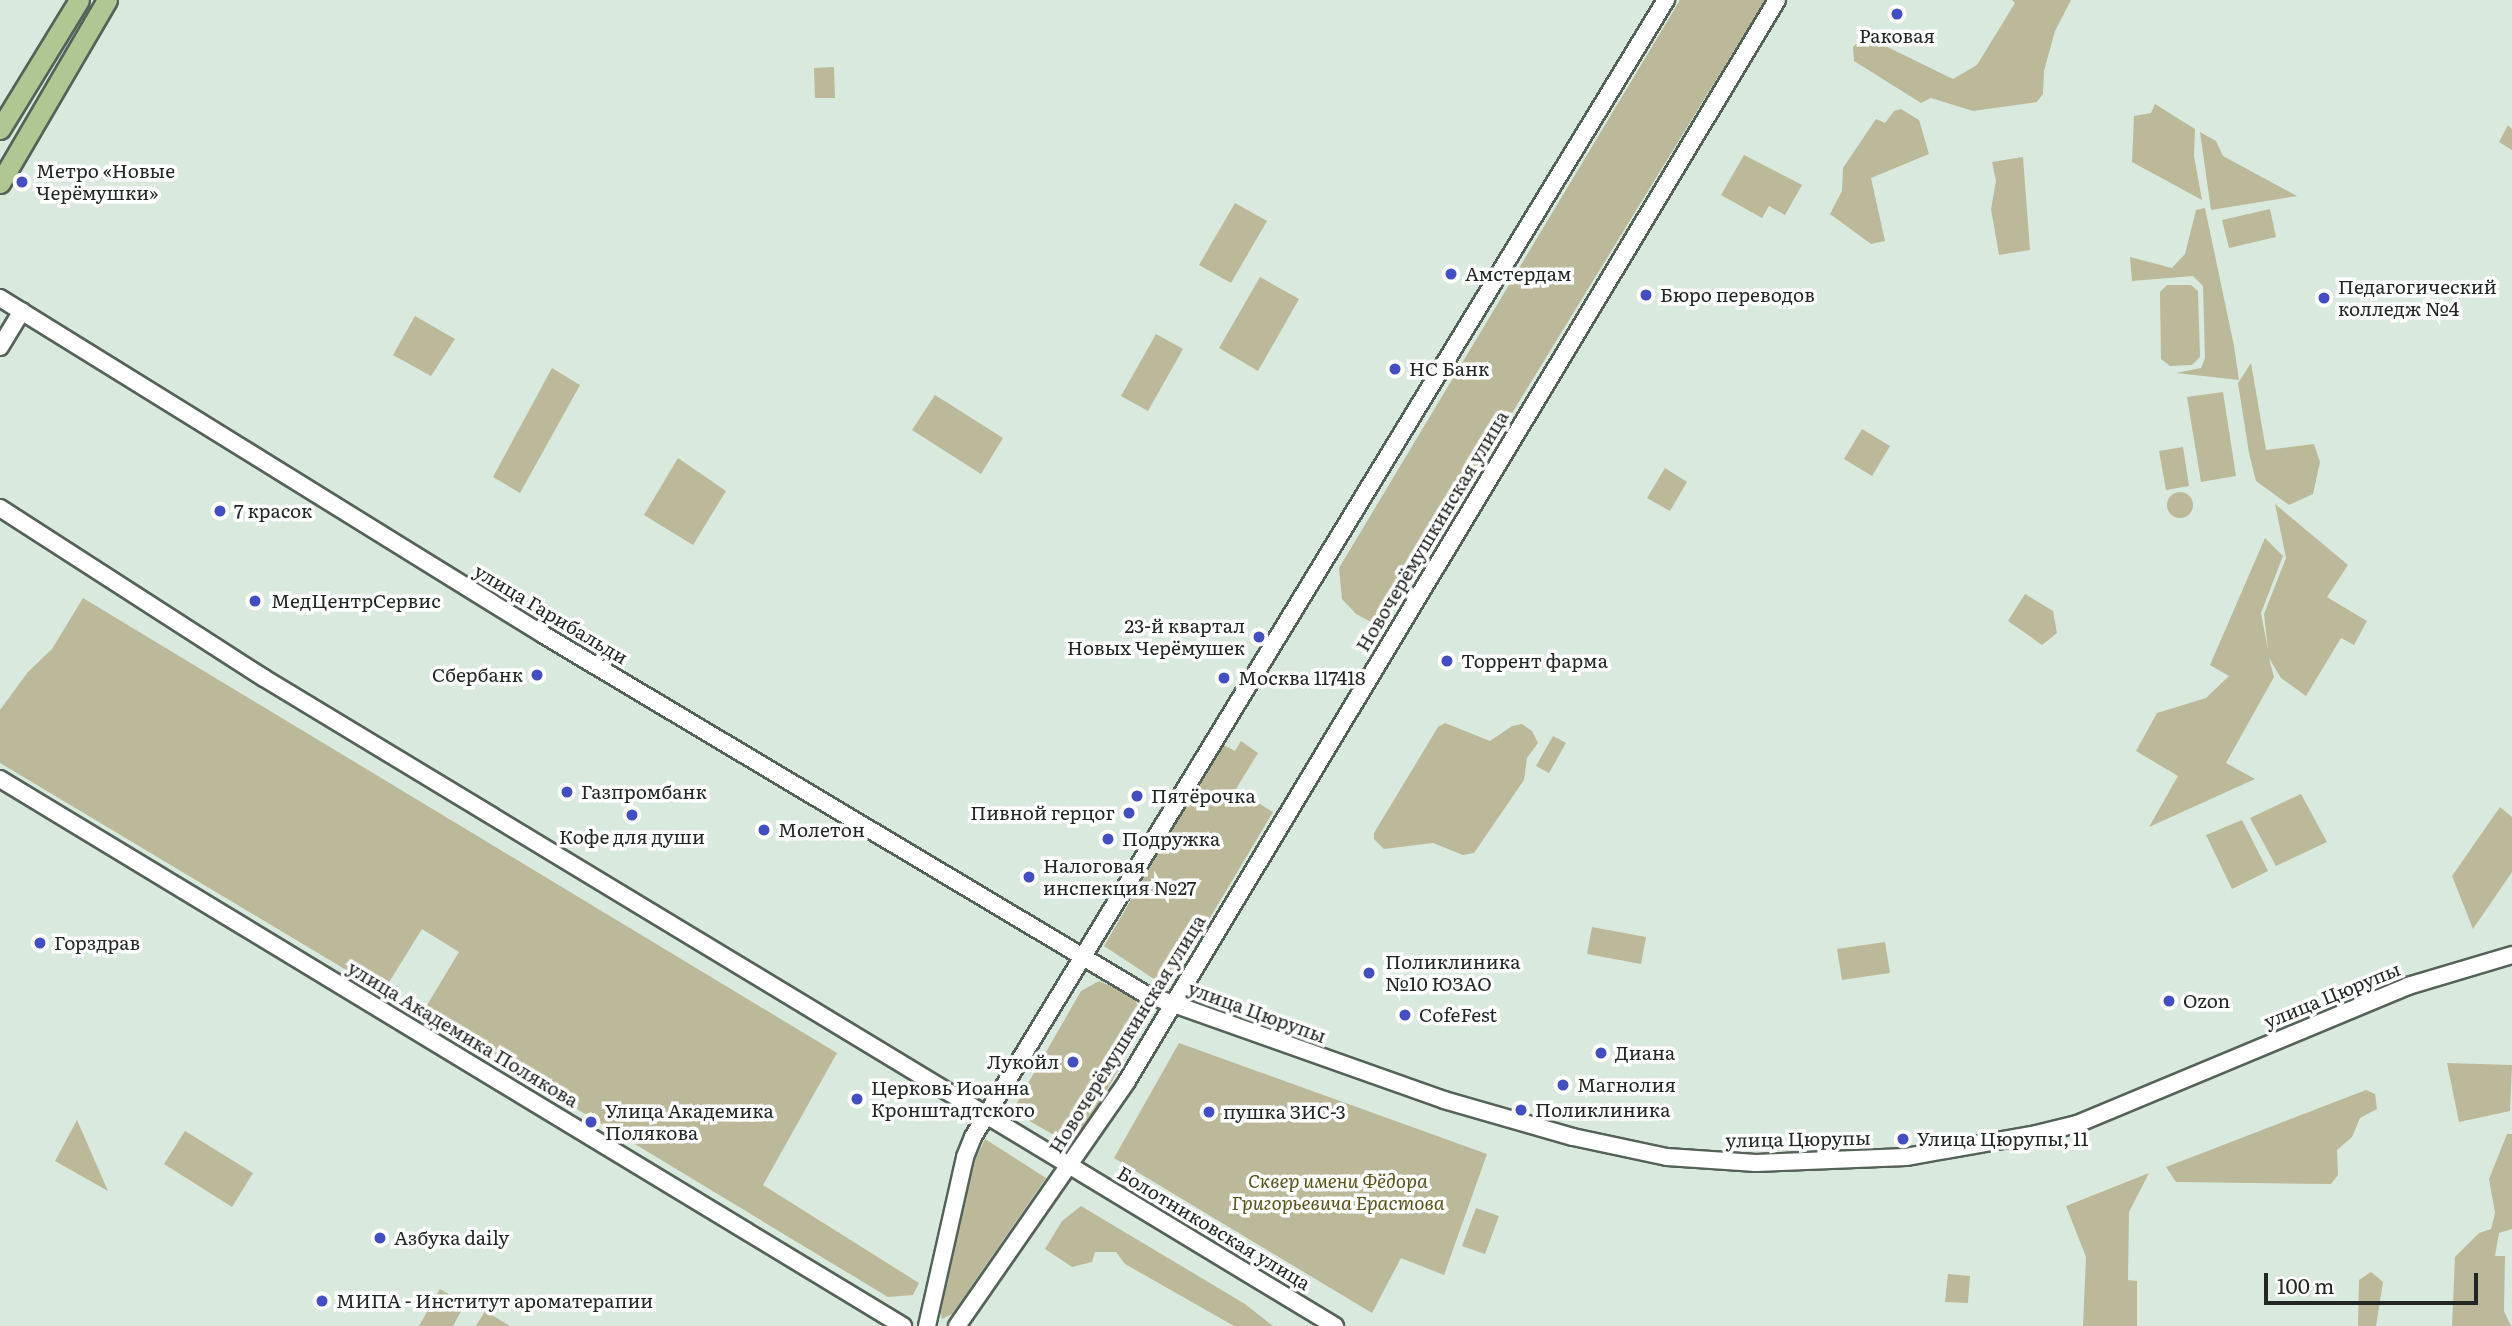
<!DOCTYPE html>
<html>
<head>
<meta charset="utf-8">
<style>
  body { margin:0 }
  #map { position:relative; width:2512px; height:1326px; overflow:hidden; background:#dae9dd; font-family:Literata,serif }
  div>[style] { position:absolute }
  .green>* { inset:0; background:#bbb999 }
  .round { border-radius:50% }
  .roads { filter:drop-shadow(2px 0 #556258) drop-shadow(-2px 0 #556258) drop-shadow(0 2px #556258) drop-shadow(0 -2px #556258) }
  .minor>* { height:16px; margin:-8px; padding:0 8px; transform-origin:8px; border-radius:8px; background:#fff }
  .major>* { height:19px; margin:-9.5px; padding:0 9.5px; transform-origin:9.5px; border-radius:9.5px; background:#b1c793 }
  .dots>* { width:19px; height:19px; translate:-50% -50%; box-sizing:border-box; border:4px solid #fff; border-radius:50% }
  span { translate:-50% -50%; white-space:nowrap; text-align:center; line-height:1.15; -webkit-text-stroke:7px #fff; paint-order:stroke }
  .poi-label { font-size:19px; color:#222723 }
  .left { translate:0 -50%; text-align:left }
  .right { translate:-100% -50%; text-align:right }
  .street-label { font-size:19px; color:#222723 }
  .park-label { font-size:19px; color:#595419; font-style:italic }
  .scale { position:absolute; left:2264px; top:1273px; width:214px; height:32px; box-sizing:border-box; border:4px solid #222723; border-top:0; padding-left:9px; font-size:21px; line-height:24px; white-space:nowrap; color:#222723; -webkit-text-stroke:5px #fff; paint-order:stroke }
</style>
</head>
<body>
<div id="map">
  <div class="green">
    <i style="clip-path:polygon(1680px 0,1765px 0,1381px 627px,1356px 614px,1342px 599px,1339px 568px)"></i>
    <i style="clip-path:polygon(2012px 0,2071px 0,2055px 31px,2044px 71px,2043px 94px,2037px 102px,1973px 111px,1931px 98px,1921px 103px,1854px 61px,1853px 47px,1862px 38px,1871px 39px,1953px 79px,1977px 65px,2015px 3px)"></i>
    <i style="clip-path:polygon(834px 67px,835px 98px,815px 98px,814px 68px)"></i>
    <i style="clip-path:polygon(2155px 104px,2195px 129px,2194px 156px,2202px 200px,2132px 162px,2134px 116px,2151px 113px)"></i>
    <i style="clip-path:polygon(1901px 109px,1919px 120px,1929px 154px,1871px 178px,1885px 241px,1871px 244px,1830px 214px,1842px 191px,1843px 168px,1876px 119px,1885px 123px,1894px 111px)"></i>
    <i style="clip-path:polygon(2508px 125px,2512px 129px,2512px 150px,2499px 142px)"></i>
    <i style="clip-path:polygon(2200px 132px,2216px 141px,2223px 156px,2297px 196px,2211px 210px)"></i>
    <i style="clip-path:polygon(1744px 155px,1802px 185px,1785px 215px,1769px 206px,1762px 218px,1721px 195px)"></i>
    <i style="clip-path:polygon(2023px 157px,2030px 250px,1999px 255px,1991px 209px,1996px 181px,1992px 162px)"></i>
    <i style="clip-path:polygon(1235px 203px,1267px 221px,1231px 283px,1199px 265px)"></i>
    <i style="clip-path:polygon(2205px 208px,2234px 346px,2239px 380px,2176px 373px,2201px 368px,2205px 358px,2203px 286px,2193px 276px,2132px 281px,2130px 257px,2172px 268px,2185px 254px,2196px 210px)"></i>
    <i style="clip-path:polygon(2270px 209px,2276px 237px,2229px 248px,2222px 220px)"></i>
    <i style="clip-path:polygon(1260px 277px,1299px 299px,1258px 371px,1219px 348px)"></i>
    <i style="clip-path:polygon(2167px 285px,2191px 285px,2198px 291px,2200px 357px,2192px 365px,2170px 366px,2161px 359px,2160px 292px)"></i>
    <i style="clip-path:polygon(415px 316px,455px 339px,431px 376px,393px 355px)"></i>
    <i style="clip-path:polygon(1156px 334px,1183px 349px,1148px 411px,1121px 396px)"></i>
    <i style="clip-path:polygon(2251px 363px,2266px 450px,2314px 444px,2320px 462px,2313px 494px,2289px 505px,2256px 481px,2249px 453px,2238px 383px)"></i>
    <i style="clip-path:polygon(552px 368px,580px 385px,520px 493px,493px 477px)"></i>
    <i style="clip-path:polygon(2223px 392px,2236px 476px,2201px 482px,2187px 397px)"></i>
    <i style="clip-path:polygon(935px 395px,1003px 438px,981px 474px,912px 430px)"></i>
    <i style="clip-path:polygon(1862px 429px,1890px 446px,1872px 476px,1844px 459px)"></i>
    <i style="clip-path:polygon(2183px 447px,2189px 486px,2166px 490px,2159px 451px)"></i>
    <i style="clip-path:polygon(678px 458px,726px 491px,693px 545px,644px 515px)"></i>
    <i style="clip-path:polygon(1665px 468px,1687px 482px,1670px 511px,1647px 498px)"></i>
    <i class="round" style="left:2167px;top:492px;width:26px;height:26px"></i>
    <i style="clip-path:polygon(2275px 504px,2348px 565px,2327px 597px,2367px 621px,2354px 645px,2341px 638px,2306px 696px,2281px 678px,2269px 658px,2274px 677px,2226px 763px,2255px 779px,2149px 827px,2178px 776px,2136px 751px,2157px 713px,2206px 698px,2229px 676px,2210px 665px,2265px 538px,2283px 556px,2261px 613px,2268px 650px,2264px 614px,2286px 558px)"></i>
    <i style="clip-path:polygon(2025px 594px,2053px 611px,2057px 633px,2042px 645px,2008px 621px)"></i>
    <i style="clip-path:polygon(83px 598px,837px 1053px,763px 1185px,919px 1283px,913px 1295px,888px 1297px,421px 1015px,459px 952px,422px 929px,383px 992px,0 763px,0 710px,28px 672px,52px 649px)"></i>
    <i style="clip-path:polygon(1445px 723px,1490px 741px,1512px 726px,1522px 724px,1532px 731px,1538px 743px,1527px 758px,1524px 780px,1474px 853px,1463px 855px,1433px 843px,1384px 849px,1374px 839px,1374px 833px,1438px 727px)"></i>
    <i style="clip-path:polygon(1553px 736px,1566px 743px,1549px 773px,1536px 766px)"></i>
    <i style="clip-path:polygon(1241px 741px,1258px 753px,1236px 789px,1273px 812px,1174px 978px,1154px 979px,1104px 946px,1222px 744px,1235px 751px)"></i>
    <i style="clip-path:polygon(2301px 794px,2327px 842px,2276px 866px,2250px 818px)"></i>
    <i style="clip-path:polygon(2500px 807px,2512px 817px,2512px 872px,2473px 929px,2452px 876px)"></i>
    <i style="clip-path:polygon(2242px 820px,2268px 871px,2232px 889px,2206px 835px)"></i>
    <i style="clip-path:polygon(1592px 927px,1646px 937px,1641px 964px,1587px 954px)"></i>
    <i style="clip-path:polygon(1885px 942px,1890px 973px,1842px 980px,1837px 949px)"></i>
    <i style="clip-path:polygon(1099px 981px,1132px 995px,1141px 1011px,1140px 1031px,1085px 1129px,1061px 1139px,1019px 1115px,1015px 1106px,1081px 991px)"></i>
    <i style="clip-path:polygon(1179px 1043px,1487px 1154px,1444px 1275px,1401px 1258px,1372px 1313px,1114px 1158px)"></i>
    <i style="clip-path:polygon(2447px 1063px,2512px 1065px,2510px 1111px,2459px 1122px)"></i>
    <i style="clip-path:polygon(2366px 1090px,2375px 1094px,2377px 1109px,2360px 1118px,2352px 1137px,2337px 1150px,2338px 1175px,2331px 1184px,2176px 1182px,2166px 1167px)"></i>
    <i style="clip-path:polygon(77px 1120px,108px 1191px,55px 1161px)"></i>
    <i style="clip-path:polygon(185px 1131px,253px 1173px,232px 1207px,164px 1164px)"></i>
    <i style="clip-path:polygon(2507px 1134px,2512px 1134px,2512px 1229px,2499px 1233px,2495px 1256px,2505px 1256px,2504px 1311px,2511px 1326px,2452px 1326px,2455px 1257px,2479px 1233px,2491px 1229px,2495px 1213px,2489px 1179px)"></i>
    <i style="clip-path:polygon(985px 1139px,1046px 1178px,952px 1314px,942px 1319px,939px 1307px,975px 1160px)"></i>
    <i style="clip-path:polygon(2149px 1173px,2129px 1212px,2128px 1280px,2137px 1281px,2137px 1326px,2083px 1326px,2086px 1257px,2066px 1206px)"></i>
    <i style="clip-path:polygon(1081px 1206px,1245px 1304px,1273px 1326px,1234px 1326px,1125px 1264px,1116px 1252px,1095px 1252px,1092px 1262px,1072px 1267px,1045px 1249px,1062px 1221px)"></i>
    <i style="clip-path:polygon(1476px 1208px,1499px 1216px,1485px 1254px,1462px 1246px)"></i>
    <i style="clip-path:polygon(2371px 1272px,2383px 1282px,2376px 1326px,2358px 1326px,2359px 1280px)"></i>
    <i style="clip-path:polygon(1948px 1274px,1970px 1276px,1968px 1303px,1945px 1302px)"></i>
    <i style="clip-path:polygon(440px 1289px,465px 1304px,453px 1326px,419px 1326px)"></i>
    <i style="clip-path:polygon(485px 1311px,510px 1326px,476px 1326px)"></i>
  </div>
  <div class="roads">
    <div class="minor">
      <i style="left:0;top:298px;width:640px;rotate:31.78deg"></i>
      <i style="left:544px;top:635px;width:700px;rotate:30.85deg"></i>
      <i style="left:1145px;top:994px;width:317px;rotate:19.5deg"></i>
      <i style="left:1444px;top:1100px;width:134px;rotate:16deg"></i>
      <i style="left:1573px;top:1137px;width:96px;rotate:12deg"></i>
      <i style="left:1667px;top:1157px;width:89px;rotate:3.9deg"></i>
      <i style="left:1756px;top:1163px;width:150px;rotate:-2.3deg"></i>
      <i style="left:1906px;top:1157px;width:132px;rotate:-10deg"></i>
      <i style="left:2036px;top:1134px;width:42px;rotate:-13.7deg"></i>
      <i style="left:2077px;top:1124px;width:359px;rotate:-22.6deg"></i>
      <i style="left:2408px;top:986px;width:109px;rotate:-16.6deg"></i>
      <i style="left:0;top:347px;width:42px;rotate:-58.6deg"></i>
      <i style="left:0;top:508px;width:314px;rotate:32.8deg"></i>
      <i style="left:264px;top:678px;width:1252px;rotate:31.18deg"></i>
      <i style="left:0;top:779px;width:1056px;rotate:31.21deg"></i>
      <i style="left:927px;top:1326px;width:173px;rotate:-77.3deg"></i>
      <i style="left:965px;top:1157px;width:22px;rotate:-68deg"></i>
      <i style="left:973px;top:1137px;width:1332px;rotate:-58.64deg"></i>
      <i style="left:957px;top:1326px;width:298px;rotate:-55.2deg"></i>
      <i style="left:1127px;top:1081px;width:1261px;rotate:-58.98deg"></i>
    </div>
    <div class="major">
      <i style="left:0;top:129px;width:151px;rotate:-58.5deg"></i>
      <i style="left:0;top:183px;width:212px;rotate:-59.7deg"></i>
    </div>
  </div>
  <div class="dots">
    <i style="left:1897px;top:14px;background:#434ec2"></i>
    <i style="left:22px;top:182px;background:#434ec2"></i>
    <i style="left:1451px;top:274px;background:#434ec2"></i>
    <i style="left:1646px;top:295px;background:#434ec2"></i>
    <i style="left:2324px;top:298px;background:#434ec2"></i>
    <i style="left:1395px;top:369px;background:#434ec2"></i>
    <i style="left:220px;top:511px;background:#434ec2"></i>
    <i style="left:255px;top:601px;background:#434ec2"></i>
    <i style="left:1259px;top:637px;background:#434ec2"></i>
    <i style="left:1447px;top:661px;background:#434ec2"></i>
    <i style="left:537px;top:675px;background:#434ec2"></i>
    <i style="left:1224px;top:678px;background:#434ec2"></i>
    <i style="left:567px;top:792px;background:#434ec2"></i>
    <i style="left:1137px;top:796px;background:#434ec2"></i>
    <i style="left:1129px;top:813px;background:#434ec2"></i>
    <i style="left:632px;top:815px;background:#434ec2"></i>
    <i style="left:764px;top:830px;background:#434ec2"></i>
    <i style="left:1108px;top:839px;background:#434ec2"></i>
    <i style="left:1029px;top:877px;background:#434ec2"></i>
    <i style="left:40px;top:943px;background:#434ec2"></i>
    <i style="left:1369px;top:973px;background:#434ec2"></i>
    <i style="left:2169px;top:1001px;background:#434ec2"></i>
    <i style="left:1405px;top:1015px;background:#434ec2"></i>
    <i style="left:1601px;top:1053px;background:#434ec2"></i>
    <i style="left:1073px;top:1062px;background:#434ec2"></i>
    <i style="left:1563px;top:1085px;background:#434ec2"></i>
    <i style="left:857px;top:1099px;background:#434ec2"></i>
    <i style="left:1521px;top:1110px;background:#434ec2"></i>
    <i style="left:1209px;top:1112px;background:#434ec2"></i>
    <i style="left:591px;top:1122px;background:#434ec2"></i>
    <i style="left:1903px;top:1139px;background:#434ec2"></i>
    <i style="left:380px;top:1238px;background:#434ec2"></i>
    <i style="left:322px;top:1301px;background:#434ec2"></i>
  </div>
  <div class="poi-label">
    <span style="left:1897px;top:36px">Раковая</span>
    <span class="left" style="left:36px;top:182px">Метро «Новые<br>Черёмушки»</span>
    <span class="left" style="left:1465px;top:274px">Амстердам</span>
    <span class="left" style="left:2338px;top:298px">Педагогический<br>колледж №4</span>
    <span class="left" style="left:1660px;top:295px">Бюро переводов</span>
    <span class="left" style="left:1409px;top:369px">НС Банк</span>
    <span class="left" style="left:234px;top:511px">7 красок</span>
    <span class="left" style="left:271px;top:601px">МедЦентрСервис</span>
    <span class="right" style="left:1245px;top:637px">23-й квартал<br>Новых Черёмушек</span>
    <span class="left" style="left:1461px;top:661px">Торрент фарма</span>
    <span class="right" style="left:523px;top:675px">Сбербанк</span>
    <span class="left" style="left:1238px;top:678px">Москва 117418</span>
    <span class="left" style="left:581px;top:792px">Газпромбанк</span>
    <span class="left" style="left:1151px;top:796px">Пятёрочка</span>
    <span class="right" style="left:1115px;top:813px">Пивной герцог</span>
    <span class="left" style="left:778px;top:830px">Молетон</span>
    <span style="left:632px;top:837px">Кофе для души</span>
    <span class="left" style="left:1122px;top:839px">Подружка</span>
    <span class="left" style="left:1043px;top:877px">Налоговая<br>инспекция №27</span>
    <span class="left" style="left:54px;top:943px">Горздрав</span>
    <span class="left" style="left:1385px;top:973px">Поликлиника<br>№10 ЮЗАО</span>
    <span class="left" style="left:2183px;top:1001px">Ozon</span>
    <span class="left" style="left:1419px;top:1015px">CofeFest</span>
    <span class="left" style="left:1615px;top:1053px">Диана</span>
    <span class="right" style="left:1059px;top:1062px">Лукойл</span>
    <span class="left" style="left:1577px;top:1085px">Магнолия</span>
    <span class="left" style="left:871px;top:1099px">Церковь Иоанна<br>Кронштадтского</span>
    <span class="left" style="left:1535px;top:1110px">Поликлиника</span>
    <span class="left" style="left:605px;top:1122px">Улица Академика<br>Полякова</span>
    <span class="left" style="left:1223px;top:1112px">пушка ЗИС-3</span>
    <span class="left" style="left:1917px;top:1139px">Улица Цюрупы, 11</span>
    <span class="left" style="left:394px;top:1238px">Азбука daily</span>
    <span class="left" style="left:336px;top:1301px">МИПА - Институт ароматерапии</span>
  </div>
  <div class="street-label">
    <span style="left:1432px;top:531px;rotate:-59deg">Новочерёмушкинская улица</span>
    <span style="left:551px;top:614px;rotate:31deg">улица Гарибальди</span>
    <span style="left:2332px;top:995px;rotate:-22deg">улица Цюрупы</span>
    <span style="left:1257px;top:1012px;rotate:20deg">улица Цюрупы</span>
    <span style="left:463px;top:1034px;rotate:31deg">улица Академика Полякова</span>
    <span style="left:1127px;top:1034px;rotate:-58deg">Новочерёмушкинская улица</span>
    <span style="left:1798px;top:1139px;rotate:-1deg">улица Цюрупы</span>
    <span style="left:1214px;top:1228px;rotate:31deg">Болотниковская улица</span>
  </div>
  <div class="park-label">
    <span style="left:1338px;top:1192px">Сквер имени Фёдора<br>Григорьевича Ерастова</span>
  </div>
  <div class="scale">100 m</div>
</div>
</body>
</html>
